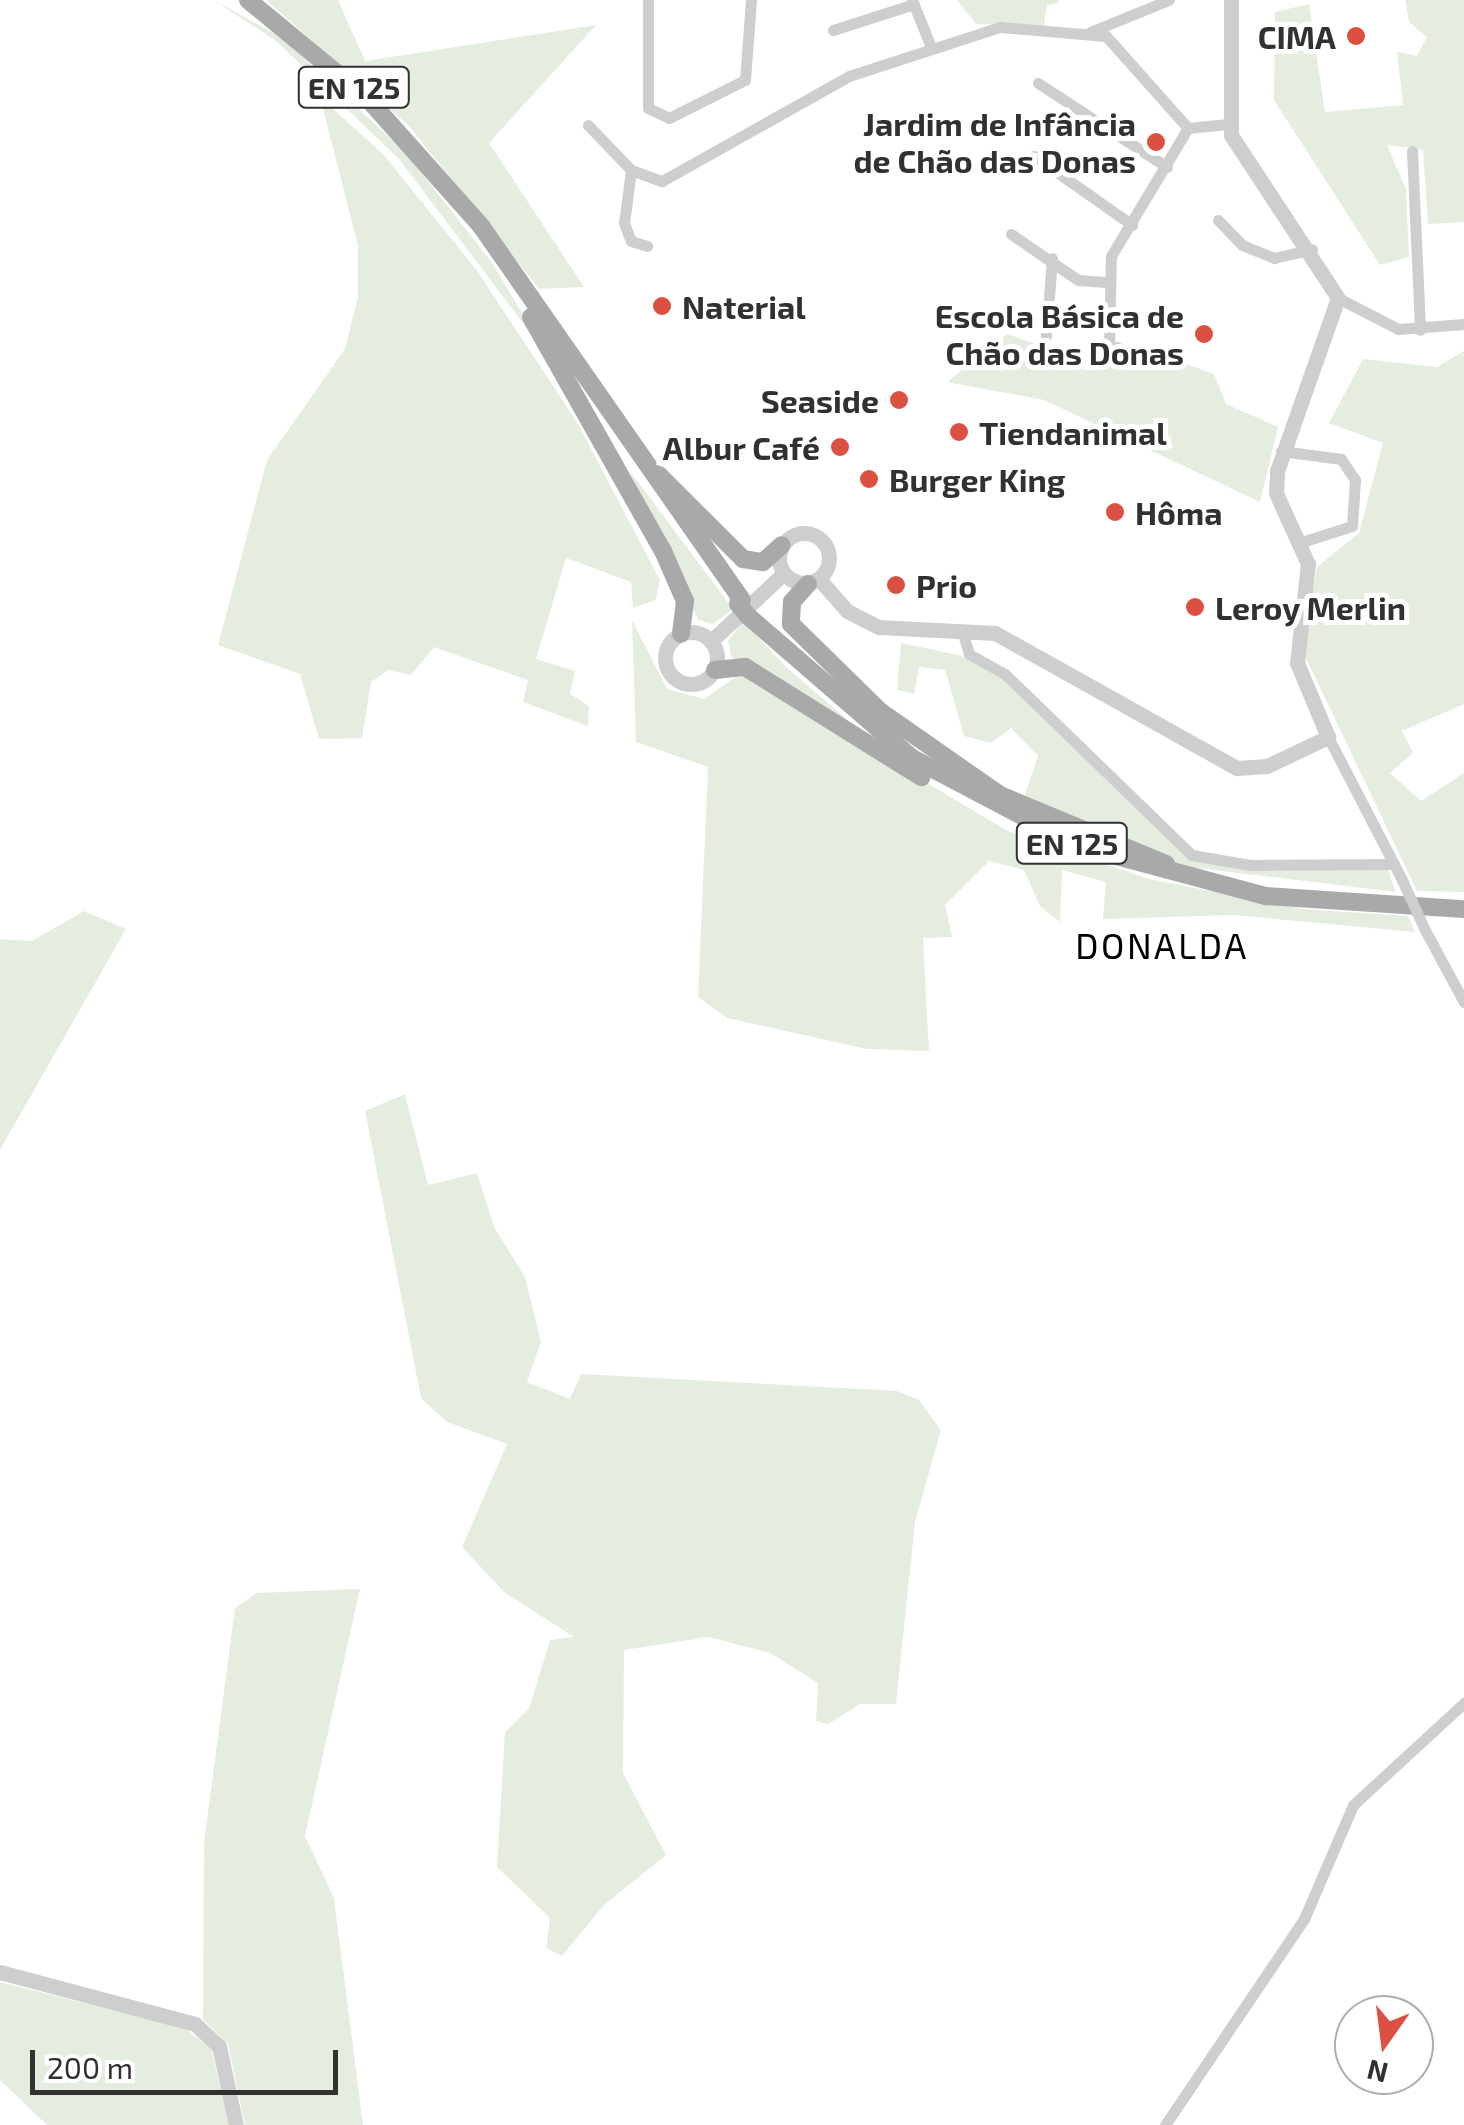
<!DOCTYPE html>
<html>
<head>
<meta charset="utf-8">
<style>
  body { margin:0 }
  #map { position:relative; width:1464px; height:2125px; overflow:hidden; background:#fff; font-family:"Exo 2",sans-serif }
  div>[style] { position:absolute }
  .green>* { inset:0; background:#e5ede0 }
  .minor>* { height:11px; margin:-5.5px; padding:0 5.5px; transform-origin:5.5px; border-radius:5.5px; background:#cecece }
  .tertiary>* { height:15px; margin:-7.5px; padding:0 7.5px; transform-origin:7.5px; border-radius:7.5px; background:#cecece }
  .tertiary>.ring { margin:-7.5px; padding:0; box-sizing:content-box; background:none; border:15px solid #cecece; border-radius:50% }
  .primary>* { height:18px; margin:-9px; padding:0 9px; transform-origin:9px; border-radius:9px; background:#a9a9a9 }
  .minor-bridge>* { height:11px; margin:-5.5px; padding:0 5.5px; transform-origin:5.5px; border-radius:5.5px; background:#cecece }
  .primary-bridge>* { height:18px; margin:-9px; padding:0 9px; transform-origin:9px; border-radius:9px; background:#a9a9a9 }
  .dots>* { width:28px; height:28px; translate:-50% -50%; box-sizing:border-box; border:5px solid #fff; border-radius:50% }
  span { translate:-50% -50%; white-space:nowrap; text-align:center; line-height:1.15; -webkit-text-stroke:10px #fff; paint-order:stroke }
  .shield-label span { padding:2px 8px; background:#fff; border:2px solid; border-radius:8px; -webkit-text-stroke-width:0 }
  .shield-label { font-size:30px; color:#313131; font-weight:700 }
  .poi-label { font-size:32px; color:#313131; font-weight:700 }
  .right { translate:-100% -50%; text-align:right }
  .left { translate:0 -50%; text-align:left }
  .neighbourhood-label { font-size:35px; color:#000; letter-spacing:2.5px }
  .north { position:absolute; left:1334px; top:1995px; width:100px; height:100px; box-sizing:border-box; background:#fff; border:2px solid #adadad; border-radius:50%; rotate:194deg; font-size:28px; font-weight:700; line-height:40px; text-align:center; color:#313131 }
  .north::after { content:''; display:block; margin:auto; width:35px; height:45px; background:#db5040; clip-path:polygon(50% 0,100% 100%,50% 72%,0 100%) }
  .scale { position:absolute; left:30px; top:2050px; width:308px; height:45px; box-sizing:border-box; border:5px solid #313131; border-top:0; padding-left:12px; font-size:30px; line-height:35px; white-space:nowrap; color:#313131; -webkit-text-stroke:8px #fff; paint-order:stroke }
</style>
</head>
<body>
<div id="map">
  <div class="green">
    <i style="clip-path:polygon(213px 0,281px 37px,406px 153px,493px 264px,547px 355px,399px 159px,275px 40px)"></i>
    <i style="clip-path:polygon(266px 0,338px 0,365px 61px,596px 25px,489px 143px,584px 287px,539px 289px,409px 126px)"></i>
    <i style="clip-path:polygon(957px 0,1058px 0,1059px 3px,1047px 5px,1044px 26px,976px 24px)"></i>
    <i style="clip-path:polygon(1405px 0,1464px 0,1464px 222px,1428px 224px,1423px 150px,1387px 145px,1406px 189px,1409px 257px,1380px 265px,1274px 100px,1275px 12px,1309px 4px,1325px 112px,1403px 105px,1397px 52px,1417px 56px,1427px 37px,1409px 22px)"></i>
    <i style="clip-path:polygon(320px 97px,384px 155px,478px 272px,578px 424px,660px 580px,656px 600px,633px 608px,631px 582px,566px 558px,536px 659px,575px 671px,570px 694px,589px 706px,588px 726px,523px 702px,528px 680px,434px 647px,411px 675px,388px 670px,371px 682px,362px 738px,319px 739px,300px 674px,218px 645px,267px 460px,345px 349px,358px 296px,358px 246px)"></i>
    <i style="clip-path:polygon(1007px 334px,1073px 357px,1162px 355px,1214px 374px,1226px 404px,1278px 427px,1260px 502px,1044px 400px,947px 382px)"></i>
    <i style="clip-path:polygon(1464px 351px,1464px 704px,1402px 731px,1413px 753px,1390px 773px,1421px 801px,1464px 773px,1464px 892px,1417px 891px,1303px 652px,1317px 567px,1359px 533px,1383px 443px,1329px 423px,1363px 359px,1437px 367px)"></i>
    <i style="clip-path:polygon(629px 470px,733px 609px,713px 624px,698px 620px)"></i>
    <i style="clip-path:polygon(632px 620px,667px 689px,704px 699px,741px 673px,1008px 831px,1149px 879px,1302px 909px,1408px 916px,1415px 932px,1234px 915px,1103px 919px,1106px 882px,1062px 870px,1060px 922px,1040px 906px,1024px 870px,989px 861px,945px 905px,952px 937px,923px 938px,929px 1051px,867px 1049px,727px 1018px,698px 997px,708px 767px,636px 742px)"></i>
    <i style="clip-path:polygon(743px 621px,785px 666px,851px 723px,731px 657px,728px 641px)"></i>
    <i style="clip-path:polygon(901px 643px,959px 655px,1010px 681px,1190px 859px,1388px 870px,1396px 892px,1188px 867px,1023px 800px,1038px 756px,1011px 728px,991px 743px,964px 736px,945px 670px,919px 667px,914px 694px,897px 690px)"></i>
    <i style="clip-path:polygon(84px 911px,126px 929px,0 1150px,0 939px,32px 941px)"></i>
    <i style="clip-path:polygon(405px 1094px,428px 1185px,477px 1173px,494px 1227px,525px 1277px,541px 1342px,527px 1382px,570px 1399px,581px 1374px,897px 1391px,919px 1400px,941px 1430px,915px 1522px,896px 1704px,860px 1704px,828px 1724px,816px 1721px,818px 1683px,770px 1653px,709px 1637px,624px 1650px,623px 1773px,666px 1855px,604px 1905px,562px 1956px,546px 1948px,550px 1918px,497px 1867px,505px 1732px,529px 1709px,550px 1640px,574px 1637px,504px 1592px,462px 1547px,507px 1444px,447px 1422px,421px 1398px,365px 1111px)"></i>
    <i style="clip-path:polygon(360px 1589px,305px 1836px,334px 1898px,363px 2125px,245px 2125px,228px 2044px,203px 2019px,204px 1843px,235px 1608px,257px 1593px)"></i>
    <i style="clip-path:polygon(0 1982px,184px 2028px,211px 2048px,229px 2125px,47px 2125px,0 2080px)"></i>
  </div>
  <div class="minor">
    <i style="left:648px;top:0;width:108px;rotate:90deg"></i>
    <i style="left:648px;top:108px;width:23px;rotate:25deg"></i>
    <i style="left:669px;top:118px;width:85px;rotate:-26.6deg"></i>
    <i style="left:745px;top:80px;width:80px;rotate:-85.7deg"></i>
    <i style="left:912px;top:0;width:51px;rotate:68deg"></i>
    <i style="left:833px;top:30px;width:85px;rotate:-17.8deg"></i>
    <i style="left:1090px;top:32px;width:85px;rotate:-22.1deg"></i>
    <i style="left:1038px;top:83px;width:154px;rotate:33.1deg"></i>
    <i style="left:588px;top:125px;width:62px;rotate:46.3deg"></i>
    <i style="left:631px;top:170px;width:33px;rotate:20deg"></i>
    <i style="left:662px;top:181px;width:214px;rotate:-29.3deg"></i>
    <i style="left:849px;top:76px;width:159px;rotate:-18deg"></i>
    <i style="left:1000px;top:27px;width:106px;rotate:4.9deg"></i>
    <i style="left:1106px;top:36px;width:123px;rotate:48.3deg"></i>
    <i style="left:1412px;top:151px;width:179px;rotate:87.4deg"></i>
    <i style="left:1034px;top:156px;width:120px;rotate:35.1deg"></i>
    <i style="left:631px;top:170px;width:53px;rotate:97.5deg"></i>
    <i style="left:624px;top:223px;width:19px;rotate:69deg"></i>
    <i style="left:631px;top:241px;width:17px;rotate:17deg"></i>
    <i style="left:1218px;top:220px;width:35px;rotate:46deg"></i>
    <i style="left:1242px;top:245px;width:35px;rotate:22deg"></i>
    <i style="left:1274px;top:258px;width:39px;rotate:-13deg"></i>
    <i style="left:1011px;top:234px;width:81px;rotate:34.5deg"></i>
    <i style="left:1078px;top:280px;width:31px;rotate:4deg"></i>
    <i style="left:1338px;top:298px;width:68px;rotate:27.3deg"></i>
    <i style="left:1398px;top:329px;width:66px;rotate:-4.3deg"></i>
    <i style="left:1046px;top:336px;width:78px;rotate:-85.6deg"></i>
    <i style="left:1117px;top:347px;width:8px;rotate:173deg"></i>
    <i style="left:1109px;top:348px;width:92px;rotate:-88.8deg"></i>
    <i style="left:1111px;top:256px;width:149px;rotate:-59deg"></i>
    <i style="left:1188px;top:128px;width:40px;rotate:-5.7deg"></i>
    <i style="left:1281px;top:451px;width:61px;rotate:7.6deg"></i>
    <i style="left:1341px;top:459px;width:25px;rotate:56deg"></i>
    <i style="left:1355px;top:480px;width:46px;rotate:93.7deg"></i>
    <i style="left:1352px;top:526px;width:52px;rotate:162.3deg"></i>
    <i style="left:962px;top:631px;width:24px;rotate:73deg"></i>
    <i style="left:969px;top:654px;width:41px;rotate:29.1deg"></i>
    <i style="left:1005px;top:674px;width:260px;rotate:44.1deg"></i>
    <i style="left:1192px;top:855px;width:59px;rotate:9.8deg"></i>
    <i style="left:1250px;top:865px;width:144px;rotate:-0.4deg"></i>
    <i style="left:1328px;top:737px;width:161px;rotate:62.6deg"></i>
    <i style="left:1425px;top:930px;width:82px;rotate:61.6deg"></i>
    <i style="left:1165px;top:2125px;width:249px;rotate:-56deg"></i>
    <i style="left:1304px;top:1919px;width:124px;rotate:-66.7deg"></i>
    <i style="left:1353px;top:1805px;width:151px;rotate:-42.6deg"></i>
  </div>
  <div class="tertiary">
    <i class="ring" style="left:779px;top:533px;width:35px;height:35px"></i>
    <i style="left:819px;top:579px;width:43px;rotate:48.8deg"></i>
    <i style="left:847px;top:611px;width:36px;rotate:27deg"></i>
    <i style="left:879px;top:627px;width:116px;rotate:3deg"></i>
    <i style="left:995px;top:633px;width:277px;rotate:29.2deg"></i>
    <i style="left:1237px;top:768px;width:30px;rotate:-4deg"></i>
    <i style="left:1267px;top:766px;width:68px;rotate:-25.4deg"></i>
    <i style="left:1328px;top:737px;width:80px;rotate:-112.7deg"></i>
    <i style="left:1297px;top:663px;width:100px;rotate:-83.7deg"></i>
    <i style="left:1308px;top:564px;width:78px;rotate:-114.3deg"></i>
    <i style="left:1276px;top:493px;width:22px;rotate:-87deg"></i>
    <i style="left:1277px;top:471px;width:183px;rotate:-70.6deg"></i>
    <i style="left:1338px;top:298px;width:195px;rotate:-123.3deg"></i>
    <i style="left:1231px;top:135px;width:135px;rotate:-90deg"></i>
    <i class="ring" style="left:665px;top:632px;width:37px;height:37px"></i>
    <i style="left:711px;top:641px;width:98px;rotate:-42.9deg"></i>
    <i style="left:0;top:1972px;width:202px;rotate:14.9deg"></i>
    <i style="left:195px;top:2024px;width:33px;rotate:43deg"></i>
    <i style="left:219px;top:2046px;width:81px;rotate:77.9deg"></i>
  </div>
  <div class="primary">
    <i style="left:248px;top:0;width:156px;rotate:39.5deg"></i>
    <i style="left:368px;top:99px;width:170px;rotate:48.3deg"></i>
    <i style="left:481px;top:226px;width:456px;rotate:55.1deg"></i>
    <i style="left:531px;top:317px;width:269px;rotate:60.6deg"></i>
    <i style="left:663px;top:551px;width:55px;rotate:66.3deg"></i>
    <i style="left:685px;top:601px;width:33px;rotate:97deg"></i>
    <i style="left:659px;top:475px;width:119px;rotate:45deg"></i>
    <i style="left:743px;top:559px;width:20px;rotate:9deg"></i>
    <i style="left:763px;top:562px;width:25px;rotate:-42deg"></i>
    <i style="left:808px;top:584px;width:24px;rotate:132deg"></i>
    <i style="left:792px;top:602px;width:22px;rotate:93deg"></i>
    <i style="left:791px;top:624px;width:126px;rotate:44.4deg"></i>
    <i style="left:881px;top:712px;width:145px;rotate:34.9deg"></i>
    <i style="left:1000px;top:795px;width:180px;rotate:22.6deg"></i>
    <i style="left:748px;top:616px;width:217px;rotate:40.9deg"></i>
    <i style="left:912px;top:758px;width:189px;rotate:27.8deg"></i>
    <i style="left:1079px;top:846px;width:194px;rotate:15deg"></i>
    <i style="left:1266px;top:896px;width:198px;rotate:3.8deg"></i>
    <i style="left:715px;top:670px;width:30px;rotate:-6deg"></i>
    <i style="left:745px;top:667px;width:208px;rotate:32deg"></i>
  </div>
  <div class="minor-bridge">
    <i style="left:1402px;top:880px;width:55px;rotate:65.3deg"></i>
  </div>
  <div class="primary-bridge">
    <i style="left:738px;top:604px;width:16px;rotate:50deg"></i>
  </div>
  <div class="dots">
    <i style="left:1356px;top:36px;background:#db5040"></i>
    <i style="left:1156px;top:142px;background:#db5040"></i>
    <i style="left:662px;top:306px;background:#db5040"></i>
    <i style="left:1204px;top:334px;background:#db5040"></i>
    <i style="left:899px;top:400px;background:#db5040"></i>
    <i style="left:959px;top:432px;background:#db5040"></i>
    <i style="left:840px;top:447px;background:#db5040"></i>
    <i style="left:869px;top:479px;background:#db5040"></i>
    <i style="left:1115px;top:512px;background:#db5040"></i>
    <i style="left:896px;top:585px;background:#db5040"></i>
    <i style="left:1195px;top:607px;background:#db5040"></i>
  </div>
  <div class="shield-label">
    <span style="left:354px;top:87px">EN 125</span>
    <span style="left:1072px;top:843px">EN 125</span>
  </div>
  <div class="poi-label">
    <span class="right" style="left:1336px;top:36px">CIMA</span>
    <span class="right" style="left:1136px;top:142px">Jardim de Infância<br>de Chão das Donas</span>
    <span class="left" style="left:682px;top:306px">Naterial</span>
    <span class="right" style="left:1184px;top:334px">Escola Básica de<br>Chão das Donas</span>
    <span class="right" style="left:879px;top:400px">Seaside</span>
    <span class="left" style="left:979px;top:432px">Tiendanimal</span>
    <span class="right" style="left:820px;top:447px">Albur Café</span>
    <span class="left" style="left:889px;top:479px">Burger King</span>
    <span class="left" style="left:1135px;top:512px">Hôma</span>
    <span class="left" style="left:916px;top:585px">Prio</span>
    <span class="left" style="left:1215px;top:607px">Leroy Merlin</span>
  </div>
  <div class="neighbourhood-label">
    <span style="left:1162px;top:945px">DONALDA</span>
  </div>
  <div class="north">N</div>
  <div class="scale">200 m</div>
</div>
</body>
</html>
